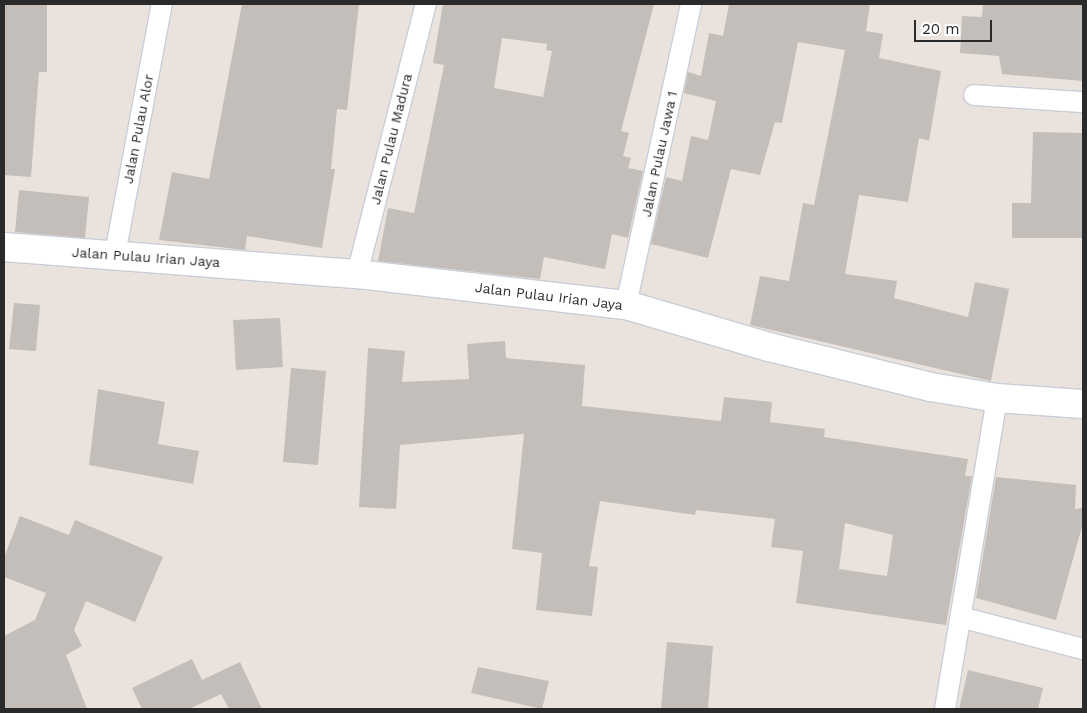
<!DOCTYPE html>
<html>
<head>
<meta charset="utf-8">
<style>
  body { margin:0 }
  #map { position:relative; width:1087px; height:713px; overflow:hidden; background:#eae3dd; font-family:"Work Sans",sans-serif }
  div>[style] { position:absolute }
  .building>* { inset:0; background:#c3beb9 }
  .roads { filter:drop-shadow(1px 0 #c9cdd6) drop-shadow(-1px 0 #c9cdd6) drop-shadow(0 1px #c9cdd6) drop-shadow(0 -1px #c9cdd6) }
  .street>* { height:20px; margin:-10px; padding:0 10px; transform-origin:10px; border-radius:10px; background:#fff }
  .secondary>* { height:28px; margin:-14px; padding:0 14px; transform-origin:14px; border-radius:14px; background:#fff }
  span { translate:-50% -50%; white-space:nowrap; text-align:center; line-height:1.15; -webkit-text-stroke:4px #fff; paint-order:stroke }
  .street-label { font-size:14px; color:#2a2a2a }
  .frame { position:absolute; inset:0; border:5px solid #2a2a2a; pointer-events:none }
  .scale { position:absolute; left:914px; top:20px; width:78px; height:22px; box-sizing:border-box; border:2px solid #2a2a2a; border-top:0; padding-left:6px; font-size:15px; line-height:18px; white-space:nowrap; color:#2a2a2a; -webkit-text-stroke:4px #fff; paint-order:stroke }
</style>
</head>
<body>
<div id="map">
  <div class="building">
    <i style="clip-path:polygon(4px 4px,47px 4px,47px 72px,39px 72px,31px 177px,4px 175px)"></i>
    <i style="clip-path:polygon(242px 4px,359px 4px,347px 110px,337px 109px,331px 169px,335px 169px,322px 248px,247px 236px,245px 250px,159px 240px,172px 172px,209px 179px)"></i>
    <i style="clip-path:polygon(evenodd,443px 4px,654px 4px,621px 131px,629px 133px,623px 156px,631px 158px,628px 168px,643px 171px,628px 238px,612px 234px,605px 269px,544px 257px,540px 279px,378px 261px,388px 208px,414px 213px,444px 65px,433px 63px,443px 4px,502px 38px,547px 44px,546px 50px,552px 51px,543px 97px,494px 88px,502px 38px)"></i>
    <i style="clip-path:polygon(729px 4px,870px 4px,866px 31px,883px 34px,879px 58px,941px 71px,929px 141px,919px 138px,908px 202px,859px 195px,845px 274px,897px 281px,894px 298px,968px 317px,975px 282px,1009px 289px,991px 381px,750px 325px,760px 276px,789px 281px,803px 203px,814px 205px,845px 50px,798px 42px,782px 123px,775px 122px,760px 175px,731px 169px,708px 258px,651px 244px,666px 177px,682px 181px,691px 136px,708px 140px,716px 101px,684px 93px,688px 72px,701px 76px,709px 33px,723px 36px)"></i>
    <i style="clip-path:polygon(983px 4px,1083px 4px,1083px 81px,1002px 74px,999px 56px,960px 53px,962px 16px,982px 17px)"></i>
    <i style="clip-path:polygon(1033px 132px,1083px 133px,1083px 238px,1012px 238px,1012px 203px,1031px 203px)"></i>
    <i style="clip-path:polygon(19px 190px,89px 197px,85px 238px,15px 232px)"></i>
    <i style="clip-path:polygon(14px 303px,40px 305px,36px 351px,9px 349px)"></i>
    <i style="clip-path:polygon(280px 318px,283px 367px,236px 370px,233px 320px)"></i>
    <i style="clip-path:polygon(evenodd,505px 341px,506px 358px,585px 365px,582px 406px,721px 421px,724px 397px,772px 402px,770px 422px,825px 429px,824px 437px,968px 459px,965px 476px,972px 476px,946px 625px,796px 603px,803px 551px,771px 547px,775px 519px,696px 510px,695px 515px,600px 501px,589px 566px,598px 567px,592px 616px,536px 610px,542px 553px,512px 549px,524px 434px,400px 445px,396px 509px,359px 507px,368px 348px,405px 351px,402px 382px,469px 379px,467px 344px,505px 341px,845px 523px,893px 535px,887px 576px,839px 569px,845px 523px)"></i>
    <i style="clip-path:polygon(291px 368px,326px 371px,318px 465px,283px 462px)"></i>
    <i style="clip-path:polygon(98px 389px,165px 402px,158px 444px,199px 451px,193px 484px,89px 465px)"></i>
    <i style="clip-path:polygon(996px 477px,1076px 485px,1075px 509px,1083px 508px,1083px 523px,1056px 620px,976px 598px)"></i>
    <i style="clip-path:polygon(20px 516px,69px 535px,75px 520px,163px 557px,135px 622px,86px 601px,74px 630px,82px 646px,66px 655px,87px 709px,4px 709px,4px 636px,35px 620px,46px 593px,4px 577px,4px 558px)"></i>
    <i style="clip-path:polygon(667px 642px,713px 646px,708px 709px,661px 709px)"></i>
    <i style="clip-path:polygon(192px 659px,202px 680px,240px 662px,262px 709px,229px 709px,221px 694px,189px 709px,142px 709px,132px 688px)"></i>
    <i style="clip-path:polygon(478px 667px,549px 681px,542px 709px,471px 693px)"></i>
    <i style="clip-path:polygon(968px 670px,1043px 688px,1038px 709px,959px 709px)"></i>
  </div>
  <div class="roads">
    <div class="street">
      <i style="left:974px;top:95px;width:109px;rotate:3.7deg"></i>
      <i style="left:115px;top:254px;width:254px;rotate:-79.4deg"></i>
      <i style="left:357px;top:274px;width:279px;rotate:-75.7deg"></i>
      <i style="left:626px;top:305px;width:308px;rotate:-77.8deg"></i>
      <i style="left:964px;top:618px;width:123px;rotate:14.6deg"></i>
      <i style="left:945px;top:709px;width:315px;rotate:-80.5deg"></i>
    </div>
    <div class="secondary">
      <i style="left:4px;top:247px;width:354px;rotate:4.4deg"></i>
      <i style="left:357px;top:274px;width:271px;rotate:6.6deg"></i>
      <i style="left:626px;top:305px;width:149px;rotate:16.4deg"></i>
      <i style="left:769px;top:347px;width:167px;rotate:13.9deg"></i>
      <i style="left:931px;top:387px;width:67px;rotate:9.5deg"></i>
      <i style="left:997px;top:398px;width:86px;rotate:4deg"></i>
    </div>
  </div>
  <div class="street-label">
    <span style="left:138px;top:129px;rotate:-79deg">Jalan Pulau Alor</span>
    <span style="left:391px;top:139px;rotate:-76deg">Jalan Pulau Madura</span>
    <span style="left:659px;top:154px;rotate:-78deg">Jalan Pulau Jawa 1</span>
    <span style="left:146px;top:257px;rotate:4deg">Jalan Pulau Irian Jaya</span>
    <span style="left:549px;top:296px;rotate:7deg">Jalan Pulau Irian Jaya</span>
  </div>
  <div class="frame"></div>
  <div class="scale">20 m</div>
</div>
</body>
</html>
